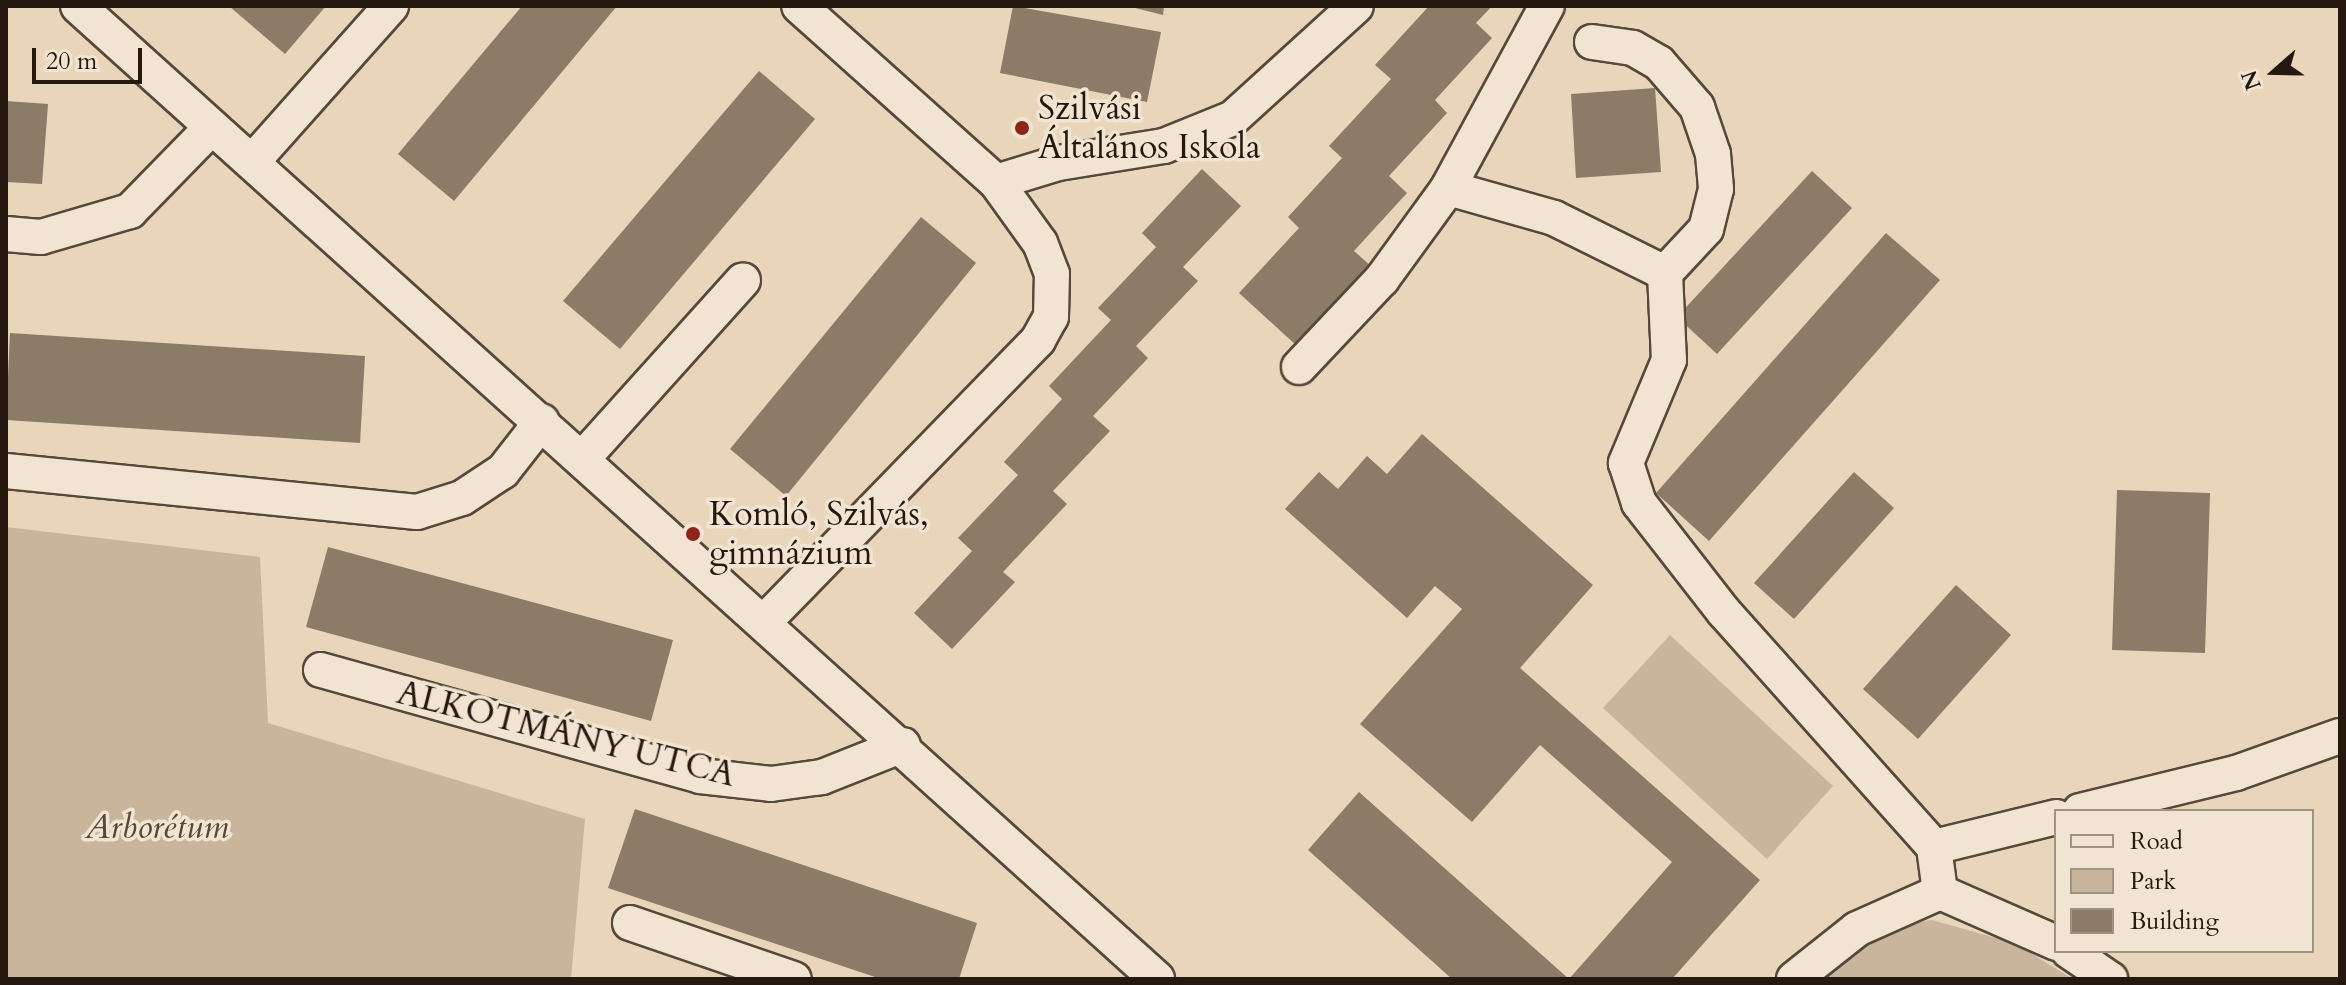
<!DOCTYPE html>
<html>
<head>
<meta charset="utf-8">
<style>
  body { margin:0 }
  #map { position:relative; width:2346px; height:985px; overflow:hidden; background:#e9d5b9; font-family:Cardo,serif }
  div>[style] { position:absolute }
  .green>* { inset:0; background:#c8b59c }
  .building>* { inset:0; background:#8b7b67 }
  .roads { filter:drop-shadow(2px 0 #56483a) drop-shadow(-2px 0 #56483a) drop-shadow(0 2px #56483a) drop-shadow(0 -2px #56483a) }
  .minor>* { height:34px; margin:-17px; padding:0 17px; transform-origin:17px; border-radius:17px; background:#f1e4d2 }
  .dots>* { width:22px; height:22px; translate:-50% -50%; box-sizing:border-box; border:4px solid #f1e4d2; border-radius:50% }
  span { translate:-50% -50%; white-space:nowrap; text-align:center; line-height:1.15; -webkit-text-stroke:7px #f1e4d2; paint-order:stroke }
  .poi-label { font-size:34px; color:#25190f }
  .left { translate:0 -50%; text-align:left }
  .street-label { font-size:34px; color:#25190f }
  .park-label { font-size:34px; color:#564839; font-style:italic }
  .frame { position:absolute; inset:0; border:8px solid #25190f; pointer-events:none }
  .legend { position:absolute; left:2054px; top:809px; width:260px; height:144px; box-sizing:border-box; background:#f1e4d2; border:2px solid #9f9384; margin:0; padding:10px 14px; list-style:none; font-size:24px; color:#25190f }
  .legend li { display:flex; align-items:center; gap:16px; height:40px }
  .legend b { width:40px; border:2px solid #9f9384 }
  .north { position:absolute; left:2234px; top:32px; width:80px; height:80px; -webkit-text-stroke:6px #f1e4d2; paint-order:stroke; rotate:250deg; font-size:22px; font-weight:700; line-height:32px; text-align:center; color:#25190f }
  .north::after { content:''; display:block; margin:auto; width:28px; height:36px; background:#25190f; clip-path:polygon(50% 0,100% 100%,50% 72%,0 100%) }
  .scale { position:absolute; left:32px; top:48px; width:110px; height:36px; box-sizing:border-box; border:4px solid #25190f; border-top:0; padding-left:10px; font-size:24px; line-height:28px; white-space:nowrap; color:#25190f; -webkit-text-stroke:6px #f1e4d2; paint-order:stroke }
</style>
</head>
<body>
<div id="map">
  <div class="green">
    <i style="clip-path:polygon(6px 527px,260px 557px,268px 723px,585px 819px,571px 979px,6px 979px)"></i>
    <i style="clip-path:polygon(1670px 635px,1833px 786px,1767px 859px,1603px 708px)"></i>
    <i style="clip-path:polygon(1932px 920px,2014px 943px,2073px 979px,1818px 979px,1857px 943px,1892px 927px)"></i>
  </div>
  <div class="building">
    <i style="clip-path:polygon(229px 6px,326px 6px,285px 54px)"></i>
    <i style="clip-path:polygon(522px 6px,617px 6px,454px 201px,398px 154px)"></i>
    <i style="clip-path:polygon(1013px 6px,1161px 32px,1147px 102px,1000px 73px)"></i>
    <i style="clip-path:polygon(1127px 6px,1164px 6px,1163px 15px)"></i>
    <i style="clip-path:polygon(1429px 6px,1492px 6px,1476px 23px,1492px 38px,1435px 100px,1447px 113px,1389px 176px,1407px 193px,1354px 251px,1371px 266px,1297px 346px,1239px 293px,1299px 228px,1288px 217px,1342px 158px,1329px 146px,1391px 79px,1375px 65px)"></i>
    <i style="clip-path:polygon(759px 71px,815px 119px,620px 349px,563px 301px)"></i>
    <i style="clip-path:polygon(1655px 88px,1661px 172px,1576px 178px,1571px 94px)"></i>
    <i style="clip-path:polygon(6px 101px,48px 104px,42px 184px,6px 182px)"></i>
    <i style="clip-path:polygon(1202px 169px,1241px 206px,1183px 267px,1198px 281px,1136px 346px,1148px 358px,1093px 416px,1110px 431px,1053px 491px,1067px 504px,1003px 572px,1015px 582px,952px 649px,914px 613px,972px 551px,958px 538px,1018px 475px,1004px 462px,1062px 399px,1049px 386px,1111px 320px,1098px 308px,1156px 247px,1142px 233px)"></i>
    <i style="clip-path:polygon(1812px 171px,1852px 208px,1717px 354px,1677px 317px)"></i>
    <i style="clip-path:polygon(921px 217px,976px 263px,786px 496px,730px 449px)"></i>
    <i style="clip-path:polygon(1886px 233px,1940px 280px,1709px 541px,1656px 493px)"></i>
    <i style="clip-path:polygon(10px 333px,365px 356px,360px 443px,6px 420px)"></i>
    <i style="clip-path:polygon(1422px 434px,1593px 585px,1520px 668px,1760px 880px,1672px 979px,1452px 979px,1308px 850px,1359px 792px,1569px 979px,1672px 862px,1540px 745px,1472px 822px,1360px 724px,1462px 609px,1435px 586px,1407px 618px,1285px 509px,1319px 472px,1338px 489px,1367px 456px,1387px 474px)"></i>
    <i style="clip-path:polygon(1854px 472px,1894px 508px,1794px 619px,1754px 583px)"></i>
    <i style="clip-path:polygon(2117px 490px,2210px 493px,2205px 653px,2112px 650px)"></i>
    <i style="clip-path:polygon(328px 547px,673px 640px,651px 721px,306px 627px)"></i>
    <i style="clip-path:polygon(1956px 585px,2011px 635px,1918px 739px,1863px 689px)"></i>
    <i style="clip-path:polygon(635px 809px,977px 923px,959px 979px,881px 979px,608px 888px)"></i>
  </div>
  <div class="roads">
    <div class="minor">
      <i style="left:78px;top:6px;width:1453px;rotate:42.04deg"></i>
      <i style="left:1592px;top:42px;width:41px;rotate:8.3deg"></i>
      <i style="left:1633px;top:48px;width:30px;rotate:30deg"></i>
      <i style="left:1659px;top:63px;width:58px;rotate:49.2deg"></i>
      <i style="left:1697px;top:107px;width:50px;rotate:71.2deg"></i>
      <i style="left:1713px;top:154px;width:35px;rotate:85deg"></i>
      <i style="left:1716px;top:189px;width:41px;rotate:104deg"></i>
      <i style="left:1706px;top:229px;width:60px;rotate:133deg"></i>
      <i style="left:1665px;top:273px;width:87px;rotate:87.4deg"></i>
      <i style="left:1669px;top:360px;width:112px;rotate:112.7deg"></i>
      <i style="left:1626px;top:463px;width:42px;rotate:72deg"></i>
      <i style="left:1639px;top:503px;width:138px;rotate:52.1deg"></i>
      <i style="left:1724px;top:612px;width:315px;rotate:48.2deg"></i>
      <i style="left:252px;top:162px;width:209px;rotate:-48.3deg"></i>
      <i style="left:996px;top:182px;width:65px;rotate:-17deg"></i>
      <i style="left:1058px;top:163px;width:107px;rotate:-9.1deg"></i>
      <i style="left:1164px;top:146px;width:74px;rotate:-22.1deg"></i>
      <i style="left:1233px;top:118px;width:166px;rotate:-42.3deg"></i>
      <i style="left:1448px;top:188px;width:110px;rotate:15.8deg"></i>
      <i style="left:1554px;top:218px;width:124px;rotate:26.4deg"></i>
      <i style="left:6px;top:234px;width:35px;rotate:5deg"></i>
      <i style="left:41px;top:237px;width:93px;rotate:-16.3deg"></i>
      <i style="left:130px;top:211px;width:117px;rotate:-45.7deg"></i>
      <i style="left:1299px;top:367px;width:121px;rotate:-46.7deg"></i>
      <i style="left:1382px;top:279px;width:112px;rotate:-54deg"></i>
      <i style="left:1448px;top:188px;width:207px;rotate:-61.5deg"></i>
      <i style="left:583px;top:458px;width:239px;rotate:-48deg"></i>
      <i style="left:6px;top:471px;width:413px;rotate:5.7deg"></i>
      <i style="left:417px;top:512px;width:47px;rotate:-17.3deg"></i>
      <i style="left:462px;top:498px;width:49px;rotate:-33.4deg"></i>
      <i style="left:503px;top:471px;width:63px;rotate:-52deg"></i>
      <i style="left:765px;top:621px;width:392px;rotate:-45.8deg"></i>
      <i style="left:1038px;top:340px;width:26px;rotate:-61deg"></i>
      <i style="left:1051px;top:317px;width:43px;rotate:-88.7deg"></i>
      <i style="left:1052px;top:274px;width:33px;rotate:-111deg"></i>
      <i style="left:1040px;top:243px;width:75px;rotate:-125.8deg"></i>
      <i style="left:996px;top:182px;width:264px;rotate:-138.2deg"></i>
      <i style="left:321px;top:670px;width:394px;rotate:15.6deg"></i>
      <i style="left:700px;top:776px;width:71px;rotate:6.4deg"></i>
      <i style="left:771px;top:784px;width:51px;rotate:-7.8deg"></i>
      <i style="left:822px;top:777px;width:87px;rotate:-21.6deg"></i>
      <i style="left:2080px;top:811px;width:161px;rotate:-13.7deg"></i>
      <i style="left:2236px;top:773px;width:110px;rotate:-19.6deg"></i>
      <i style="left:1940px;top:892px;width:45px;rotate:-97.6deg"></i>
      <i style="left:1934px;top:847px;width:126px;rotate:-13.8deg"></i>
      <i style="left:1940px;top:892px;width:127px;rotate:23.7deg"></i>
      <i style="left:630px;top:923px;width:173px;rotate:18.9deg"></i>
      <i style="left:2069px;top:951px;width:50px;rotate:34.3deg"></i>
      <i style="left:1794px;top:979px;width:80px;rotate:-38.4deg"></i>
      <i style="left:1857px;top:929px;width:91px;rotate:-24deg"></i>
    </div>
  </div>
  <div class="dots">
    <i style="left:1022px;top:128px;background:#8f2418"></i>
    <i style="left:693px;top:534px;background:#8f2418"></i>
  </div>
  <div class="poi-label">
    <span class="left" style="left:1038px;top:128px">Szilvási<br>Általános Iskola</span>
    <span class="left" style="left:709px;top:534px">Komló, Szilvás,<br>gimnázium</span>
  </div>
  <div class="street-label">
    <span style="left:566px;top:734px;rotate:14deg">ALKOTMÁNY UTCA</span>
  </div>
  <div class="park-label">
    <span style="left:157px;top:828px">Arborétum</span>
  </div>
  <div class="frame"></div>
  <ul class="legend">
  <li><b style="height:10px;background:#f1e4d2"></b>Road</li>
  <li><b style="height:22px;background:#c8b59c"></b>Park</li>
  <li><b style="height:22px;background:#8b7b67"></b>Building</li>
  </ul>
  <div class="north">N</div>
  <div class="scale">20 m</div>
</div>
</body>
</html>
